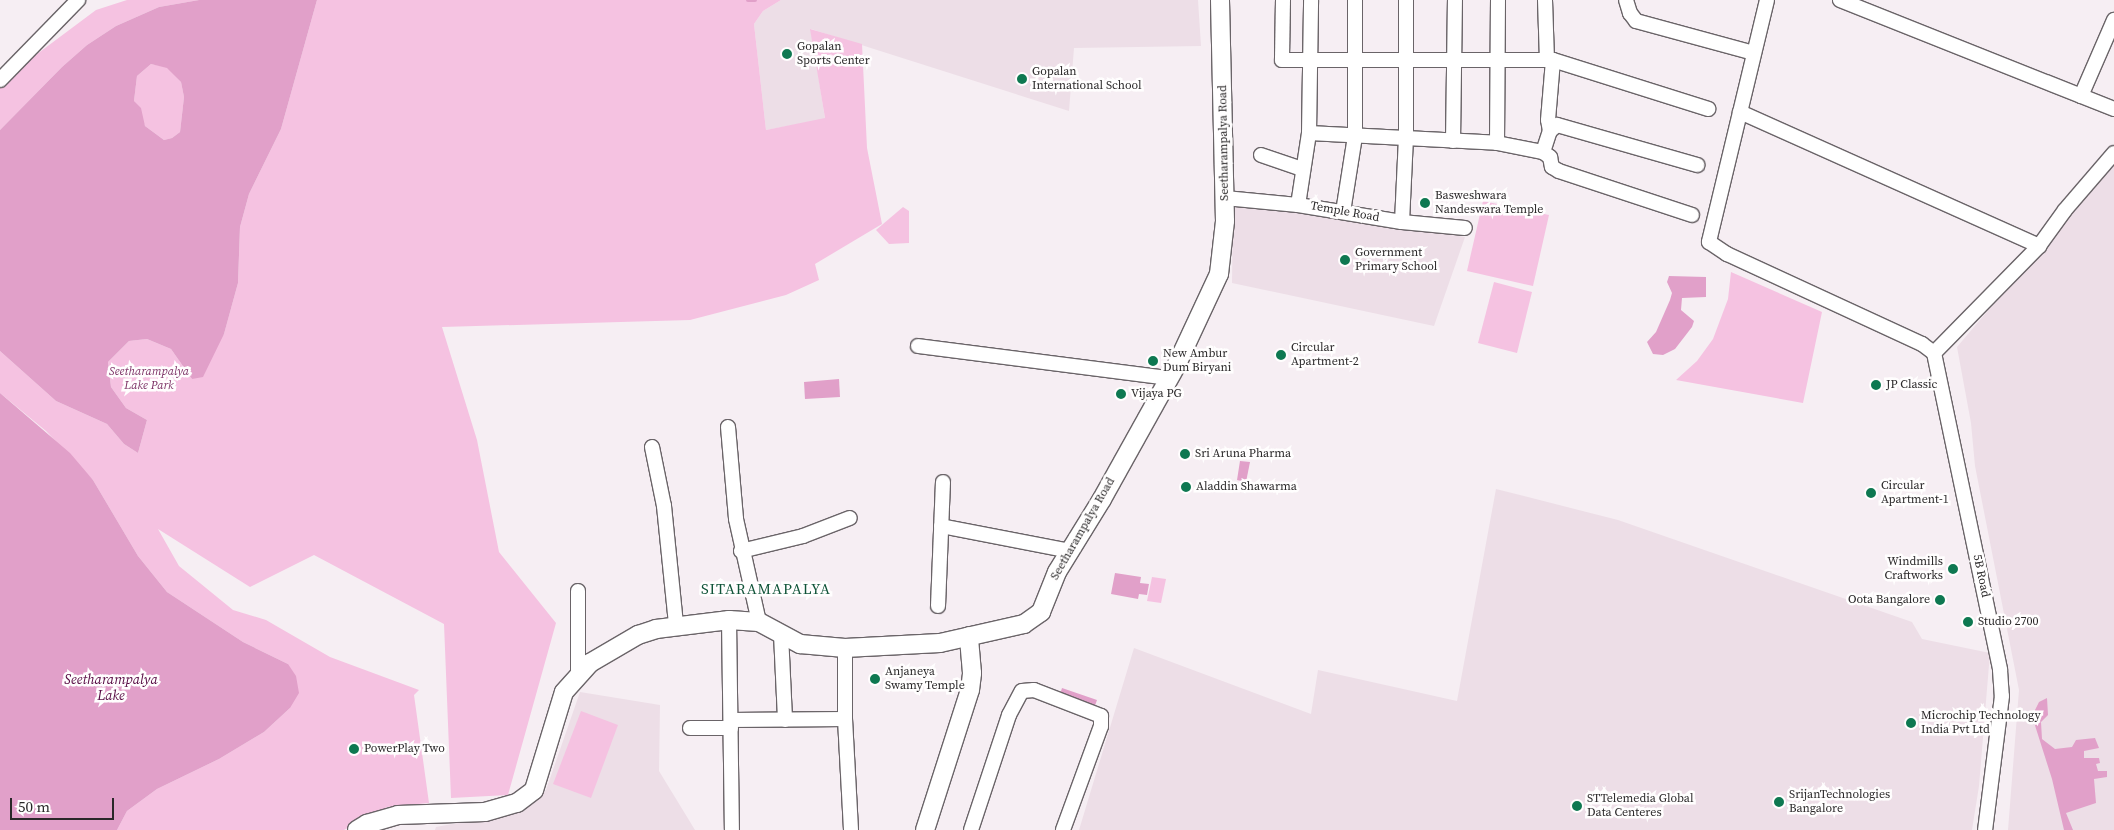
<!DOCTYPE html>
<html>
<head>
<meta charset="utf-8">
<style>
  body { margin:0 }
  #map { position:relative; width:2114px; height:830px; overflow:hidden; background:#f6eef3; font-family:"Source Serif 4",serif }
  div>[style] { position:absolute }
  .built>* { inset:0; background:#eddee7 }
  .green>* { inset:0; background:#f5c2e1 }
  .water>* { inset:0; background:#e1a0c9 }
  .stream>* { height:4.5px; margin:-2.25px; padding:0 2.25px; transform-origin:2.25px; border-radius:2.25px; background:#e1a0c9 }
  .roads { filter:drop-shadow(1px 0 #6a6468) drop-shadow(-1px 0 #6a6468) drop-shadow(0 1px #6a6468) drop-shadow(0 -1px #6a6468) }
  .minor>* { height:14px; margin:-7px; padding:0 7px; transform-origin:7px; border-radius:7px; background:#fff }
  .tertiary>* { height:18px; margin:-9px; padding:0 9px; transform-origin:9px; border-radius:9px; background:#fff }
  .dots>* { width:14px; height:14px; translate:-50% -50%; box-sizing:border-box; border:2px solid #fffefe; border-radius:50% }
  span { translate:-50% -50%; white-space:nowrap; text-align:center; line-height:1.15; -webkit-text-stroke:5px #fffefe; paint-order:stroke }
  .poi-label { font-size:12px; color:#2a2829 }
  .left { translate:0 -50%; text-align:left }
  .right { translate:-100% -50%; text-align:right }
  .street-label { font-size:12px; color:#2a2829 }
  .park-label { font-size:12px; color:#7d3266; font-style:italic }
  .water-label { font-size:14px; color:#560942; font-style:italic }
  .quarter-label { font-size:15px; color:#0f5338; letter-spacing:1px }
  .scale { position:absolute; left:10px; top:798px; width:104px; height:22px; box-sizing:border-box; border:2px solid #2a2829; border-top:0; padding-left:6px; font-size:15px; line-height:18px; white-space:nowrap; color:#2a2829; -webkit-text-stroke:4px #fffefe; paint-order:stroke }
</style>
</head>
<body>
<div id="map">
  <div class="built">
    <i style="clip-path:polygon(781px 0,1198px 0,1201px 46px,1074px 48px,1069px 111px,811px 29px,825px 119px,766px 130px,754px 24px,763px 11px)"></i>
    <i style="clip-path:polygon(2114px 162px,2114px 830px,2008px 830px,2019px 690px,1975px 466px,1971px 423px,1957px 347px)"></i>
    <i style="clip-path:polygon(1233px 203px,1465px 237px,1434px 326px,1232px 283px)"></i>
    <i style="clip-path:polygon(1496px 489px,1618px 520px,1912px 622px,1922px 639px,1990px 653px,1979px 786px,1972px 830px,1079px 830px,1134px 648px,1311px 714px,1318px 670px,1457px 701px)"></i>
    <i style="clip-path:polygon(580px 692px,660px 705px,659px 771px,695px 830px,435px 830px,436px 827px,496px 816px,537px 800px,546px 790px)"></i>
  </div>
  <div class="green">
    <i style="clip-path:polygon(127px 0,199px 0,159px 7px,116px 26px,87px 45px,62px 67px,0 130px,0 87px,17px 69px,96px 10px)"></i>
    <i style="clip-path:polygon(317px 0,781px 0,763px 11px,754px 24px,766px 130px,825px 118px,810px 29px,862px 44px,867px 148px,882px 224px,815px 264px,819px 280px,786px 295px,690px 320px,442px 327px,477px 440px,499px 552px,556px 623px,508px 795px,451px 798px,444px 624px,314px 555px,250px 587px,158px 529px,179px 566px,233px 610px,266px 620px,330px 657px,419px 690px,414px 695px,429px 803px,387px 807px,344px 830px,117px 830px,127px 811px,157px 789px,219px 759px,264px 732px,290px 708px,288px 664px,243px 642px,167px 592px,138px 556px,93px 480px,46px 431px,0 393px,0 351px,56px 401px,107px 424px,124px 444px,138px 453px,147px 420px,126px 408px,111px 387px,108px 362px,129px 341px,147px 339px,171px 349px,192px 379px,224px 334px,238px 283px,240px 227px,249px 194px,281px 129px)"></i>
    <i style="clip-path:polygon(151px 64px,167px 67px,181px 82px,184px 97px,180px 132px,172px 138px,164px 140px,145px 126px,134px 101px,137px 76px)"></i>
    <i style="clip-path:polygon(1483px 201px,1549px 215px,1533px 286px,1467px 271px)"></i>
    <i style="clip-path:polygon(903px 207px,909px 211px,909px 243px,889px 244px,876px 230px)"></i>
    <i style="clip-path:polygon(1731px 272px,1822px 312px,1803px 403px,1676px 380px,1697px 361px,1713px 339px,1728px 299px)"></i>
    <i style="clip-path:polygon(1494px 282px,1532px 292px,1517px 353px,1478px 343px)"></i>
    <i style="clip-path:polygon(1152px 577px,1166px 579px,1161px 603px,1147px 601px)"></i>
    <i style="clip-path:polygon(581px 711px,618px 725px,591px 798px,553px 784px)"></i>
  </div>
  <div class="water">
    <i style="clip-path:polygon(evenodd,199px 0,317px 0,281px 129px,249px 194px,240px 227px,238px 283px,224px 334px,203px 377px,192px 379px,171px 349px,147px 339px,129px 341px,108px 362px,111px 387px,126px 408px,147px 420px,138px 453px,124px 444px,107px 424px,56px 401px,0 351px,0 130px,62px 67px,87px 45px,116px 26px,159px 7px,199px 0,151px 64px,167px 68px,181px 82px,184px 97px,180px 132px,172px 138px,164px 140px,145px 126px,141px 108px,134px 101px,137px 76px,151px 64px)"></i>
    <i style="clip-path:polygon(1669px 276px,1706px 277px,1706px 297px,1682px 298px,1681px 310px,1694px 321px,1692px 327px,1675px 349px,1663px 355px,1653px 354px,1647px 342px,1656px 332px,1670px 300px,1672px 293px,1667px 282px)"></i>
    <i style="clip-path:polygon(839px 379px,840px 397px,805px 399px,804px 382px)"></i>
    <i style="clip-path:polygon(0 393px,70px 453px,93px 480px,138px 556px,167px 592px,243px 642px,288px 664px,296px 676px,299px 693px,290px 708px,264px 732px,219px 759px,157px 789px,127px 811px,117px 830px,0 830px)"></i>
    <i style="clip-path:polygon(1240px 461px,1250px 462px,1246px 482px,1237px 480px)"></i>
    <i style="clip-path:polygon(1115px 573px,1141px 577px,1140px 583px,1149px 584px,1147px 595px,1139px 594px,1138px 599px,1111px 594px)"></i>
    <i style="clip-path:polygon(1062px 688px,1097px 700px,1091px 717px,1057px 704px)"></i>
    <i style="clip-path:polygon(2047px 698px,2048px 715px,2041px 722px,2042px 739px,2055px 749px,2072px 747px,2076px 740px,2095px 738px,2099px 748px,2084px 751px,2084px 758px,2099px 758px,2100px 763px,2096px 764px,2098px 771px,2107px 771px,2107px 777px,2094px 779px,2096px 803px,2066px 813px,2073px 830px,2064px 830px,2052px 779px,2032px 716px,2039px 702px)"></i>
  </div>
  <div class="stream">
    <i style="left:748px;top:0;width:7px"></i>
  </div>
  <div class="roads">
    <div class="minor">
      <i style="left:1283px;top:0;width:60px;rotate:91deg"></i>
      <i style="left:1282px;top:60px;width:271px"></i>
      <i style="left:1553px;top:60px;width:163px;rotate:17.5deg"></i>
      <i style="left:1545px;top:0;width:60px;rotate:88.1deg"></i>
      <i style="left:1626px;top:0;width:14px;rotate:73deg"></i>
      <i style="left:1630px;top:13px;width:10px;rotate:53deg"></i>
      <i style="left:1636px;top:21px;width:122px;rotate:15.2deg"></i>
      <i style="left:1767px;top:0;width:249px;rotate:103.5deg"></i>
      <i style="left:1709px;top:242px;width:22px;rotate:34deg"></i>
      <i style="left:1727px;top:254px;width:215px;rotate:24.8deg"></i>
      <i style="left:1922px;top:344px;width:15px;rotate:37deg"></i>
      <i style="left:1840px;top:0;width:295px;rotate:21.7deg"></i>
      <i style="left:0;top:80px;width:112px;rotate:-45.7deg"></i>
      <i style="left:2081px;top:96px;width:83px;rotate:-66.5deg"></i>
      <i style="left:1740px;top:112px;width:328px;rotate:24.1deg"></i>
      <i style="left:1550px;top:131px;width:11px;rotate:-100deg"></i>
      <i style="left:1548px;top:120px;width:60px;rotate:-85.2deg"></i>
      <i style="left:1309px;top:133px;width:188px;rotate:3deg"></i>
      <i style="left:1497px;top:143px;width:47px;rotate:11.1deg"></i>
      <i style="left:1543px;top:152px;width:9px;rotate:36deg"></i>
      <i style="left:1550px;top:157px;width:10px;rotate:79deg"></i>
      <i style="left:1552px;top:167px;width:8px;rotate:30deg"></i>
      <i style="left:1559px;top:171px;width:140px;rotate:18.3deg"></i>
      <i style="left:1453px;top:141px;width:141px;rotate:-89.2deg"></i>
      <i style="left:1497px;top:143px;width:143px;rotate:-89.6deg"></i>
      <i style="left:1543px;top:152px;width:22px;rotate:-72deg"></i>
      <i style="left:1550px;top:131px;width:9px;rotate:-41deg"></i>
      <i style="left:1557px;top:125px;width:146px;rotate:15.9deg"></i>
      <i style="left:1261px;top:155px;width:43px;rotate:18.9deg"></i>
      <i style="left:1225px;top:198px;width:73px;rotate:5.5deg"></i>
      <i style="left:1298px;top:205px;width:105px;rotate:9.3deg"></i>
      <i style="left:1402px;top:222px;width:63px;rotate:5.4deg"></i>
      <i style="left:1298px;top:205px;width:73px;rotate:-81.3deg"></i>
      <i style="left:1309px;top:133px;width:133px;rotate:-89.1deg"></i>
      <i style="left:1343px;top:212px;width:77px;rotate:-81deg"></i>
      <i style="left:1355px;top:136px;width:136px;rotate:-90deg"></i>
      <i style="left:1402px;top:222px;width:86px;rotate:-87.3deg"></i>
      <i style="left:1406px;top:136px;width:136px;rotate:-90deg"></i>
      <i style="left:918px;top:346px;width:252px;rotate:7.3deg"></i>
      <i style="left:1934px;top:353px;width:324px;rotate:78.2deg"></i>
      <i style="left:2000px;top:670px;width:26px;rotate:86deg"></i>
      <i style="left:2002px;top:696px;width:135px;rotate:97.2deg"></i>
      <i style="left:1934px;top:353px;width:150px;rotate:-45.5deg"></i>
      <i style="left:2039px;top:246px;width:44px;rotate:-54.2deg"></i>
      <i style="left:2065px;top:210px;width:75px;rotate:-49.3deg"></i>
      <i style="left:728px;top:427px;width:92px;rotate:85deg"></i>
      <i style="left:736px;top:519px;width:106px;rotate:77.4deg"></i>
      <i style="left:652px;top:447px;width:60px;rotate:78.5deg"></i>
      <i style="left:664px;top:506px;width:120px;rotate:84.2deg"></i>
      <i style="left:941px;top:526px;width:131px;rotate:11deg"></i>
      <i style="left:741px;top:551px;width:64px;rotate:-13.6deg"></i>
      <i style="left:803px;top:536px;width:50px;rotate:-21deg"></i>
      <i style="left:578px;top:591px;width:83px;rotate:90deg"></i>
      <i style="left:938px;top:606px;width:124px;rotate:-87.7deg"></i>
      <i style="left:729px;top:620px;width:210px;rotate:89.2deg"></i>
      <i style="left:781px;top:634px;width:86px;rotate:87.3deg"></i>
      <i style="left:845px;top:648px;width:71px;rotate:90deg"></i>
      <i style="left:845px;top:719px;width:111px;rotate:86.9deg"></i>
      <i style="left:731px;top:720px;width:114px;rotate:-0.5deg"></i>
      <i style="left:690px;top:728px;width:41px"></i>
      <i style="left:971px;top:830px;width:121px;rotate:-71.7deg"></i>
      <i style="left:1009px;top:715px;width:27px;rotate:-62deg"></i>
      <i style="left:1022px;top:691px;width:12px;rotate:-5deg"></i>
      <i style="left:1034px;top:690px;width:72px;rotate:21.2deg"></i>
      <i style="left:1101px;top:716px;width:10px;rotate:90deg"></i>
      <i style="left:1101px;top:726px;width:111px;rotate:110.1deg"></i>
    </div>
    <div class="tertiary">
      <i style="left:357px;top:830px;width:12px;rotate:-31deg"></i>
      <i style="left:367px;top:824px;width:32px;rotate:-16deg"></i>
      <i style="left:398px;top:815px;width:87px;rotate:-2deg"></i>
      <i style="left:485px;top:812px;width:33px;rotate:-16deg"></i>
      <i style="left:517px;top:803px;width:21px;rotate:-37deg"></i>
      <i style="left:534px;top:790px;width:102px;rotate:-73deg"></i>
      <i style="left:564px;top:692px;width:39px;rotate:-48deg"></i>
      <i style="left:590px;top:663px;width:56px;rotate:-30.3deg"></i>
      <i style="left:638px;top:635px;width:19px;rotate:-18deg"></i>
      <i style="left:656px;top:629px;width:74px;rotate:-7deg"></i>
      <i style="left:729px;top:620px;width:30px;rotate:4deg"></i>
      <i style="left:759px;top:622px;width:47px;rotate:28.2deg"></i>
      <i style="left:800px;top:644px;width:45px;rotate:5.1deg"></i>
      <i style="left:845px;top:648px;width:95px;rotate:-3deg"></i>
      <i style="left:940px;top:643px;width:86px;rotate:-12.7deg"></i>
      <i style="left:1024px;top:624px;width:21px;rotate:-35deg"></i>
      <i style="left:1041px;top:612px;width:43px;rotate:-68.2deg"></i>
      <i style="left:1057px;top:572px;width:86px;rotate:-58.3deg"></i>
      <i style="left:1102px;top:499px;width:154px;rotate:-60.9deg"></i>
      <i style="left:1177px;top:364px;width:99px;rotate:-65deg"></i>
      <i style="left:1219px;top:274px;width:53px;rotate:-83.5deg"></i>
      <i style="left:1225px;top:221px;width:221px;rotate:-91.3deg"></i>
      <i style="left:925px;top:830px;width:147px;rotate:-72.2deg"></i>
      <i style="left:970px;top:690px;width:17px;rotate:-83deg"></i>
      <i style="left:972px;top:673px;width:37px;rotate:-95deg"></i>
    </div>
  </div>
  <div class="dots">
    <i style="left:787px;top:54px;background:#0e7851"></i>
    <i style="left:1022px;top:79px;background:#0e7851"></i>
    <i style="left:1425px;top:203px;background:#0e7851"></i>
    <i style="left:1345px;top:260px;background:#0e7851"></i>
    <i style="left:1281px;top:355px;background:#0e7851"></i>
    <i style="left:1153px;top:361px;background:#0e7851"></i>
    <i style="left:1876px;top:385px;background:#0e7851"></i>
    <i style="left:1121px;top:394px;background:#0e7851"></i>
    <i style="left:1185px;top:454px;background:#0e7851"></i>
    <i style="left:1186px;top:487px;background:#0e7851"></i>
    <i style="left:1871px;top:493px;background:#0e7851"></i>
    <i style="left:1953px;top:569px;background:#0e7851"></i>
    <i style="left:1940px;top:600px;background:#0e7851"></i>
    <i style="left:1968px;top:622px;background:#0e7851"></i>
    <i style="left:875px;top:679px;background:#0e7851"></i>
    <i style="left:1911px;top:723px;background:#0e7851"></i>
    <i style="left:354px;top:749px;background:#0e7851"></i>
    <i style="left:1779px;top:802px;background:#0e7851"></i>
    <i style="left:1577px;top:806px;background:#0e7851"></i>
  </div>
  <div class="poi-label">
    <span class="left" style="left:797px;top:54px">Gopalan<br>Sports Center</span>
    <span class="left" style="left:1032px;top:79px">Gopalan<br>International School</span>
    <span class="left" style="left:1435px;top:203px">Basweshwara<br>Nandeswara Temple</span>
    <span class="left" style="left:1355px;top:260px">Government<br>Primary School</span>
    <span class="left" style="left:1291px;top:355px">Circular<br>Apartment-2</span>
    <span class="left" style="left:1163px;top:361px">New Ambur<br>Dum Biryani</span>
    <span class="left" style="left:1886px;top:385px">JP Classic</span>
    <span class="left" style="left:1131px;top:394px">Vijaya PG</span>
    <span class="left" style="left:1195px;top:454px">Sri Aruna Pharma</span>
    <span class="left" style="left:1881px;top:493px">Circular<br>Apartment-1</span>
    <span class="left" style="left:1196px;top:487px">Aladdin Shawarma</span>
    <span class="right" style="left:1943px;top:569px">Windmills<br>Craftworks</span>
    <span class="right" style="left:1930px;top:600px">Oota Bangalore</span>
    <span class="left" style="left:1978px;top:622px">Studio 2700</span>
    <span class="left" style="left:885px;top:679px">Anjaneya<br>Swamy Temple</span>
    <span class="left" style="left:1921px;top:723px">Microchip Technology<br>India Pvt Ltd</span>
    <span class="left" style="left:364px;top:749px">PowerPlay Two</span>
    <span class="left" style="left:1789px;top:802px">SrijanTechnologies<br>Bangalore</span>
    <span class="left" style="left:1587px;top:806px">STTelemedia Global<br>Data Centeres</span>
  </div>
  <div class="street-label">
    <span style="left:1224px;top:143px;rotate:-91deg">Seetharampalya Road</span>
    <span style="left:1345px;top:212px;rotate:10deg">Temple Road</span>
    <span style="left:1083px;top:529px;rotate:-60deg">Seetharampalya Road</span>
    <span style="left:1981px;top:576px;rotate:78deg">5B Road</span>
  </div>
  <div class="park-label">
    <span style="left:149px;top:379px">Seetharampalya<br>Lake Park</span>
  </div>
  <div class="water-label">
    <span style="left:111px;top:687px">Seetharampalya<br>Lake</span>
  </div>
  <div class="quarter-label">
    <span style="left:766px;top:589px">SITARAMAPALYA</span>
  </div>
  <div class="scale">50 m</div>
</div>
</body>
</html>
